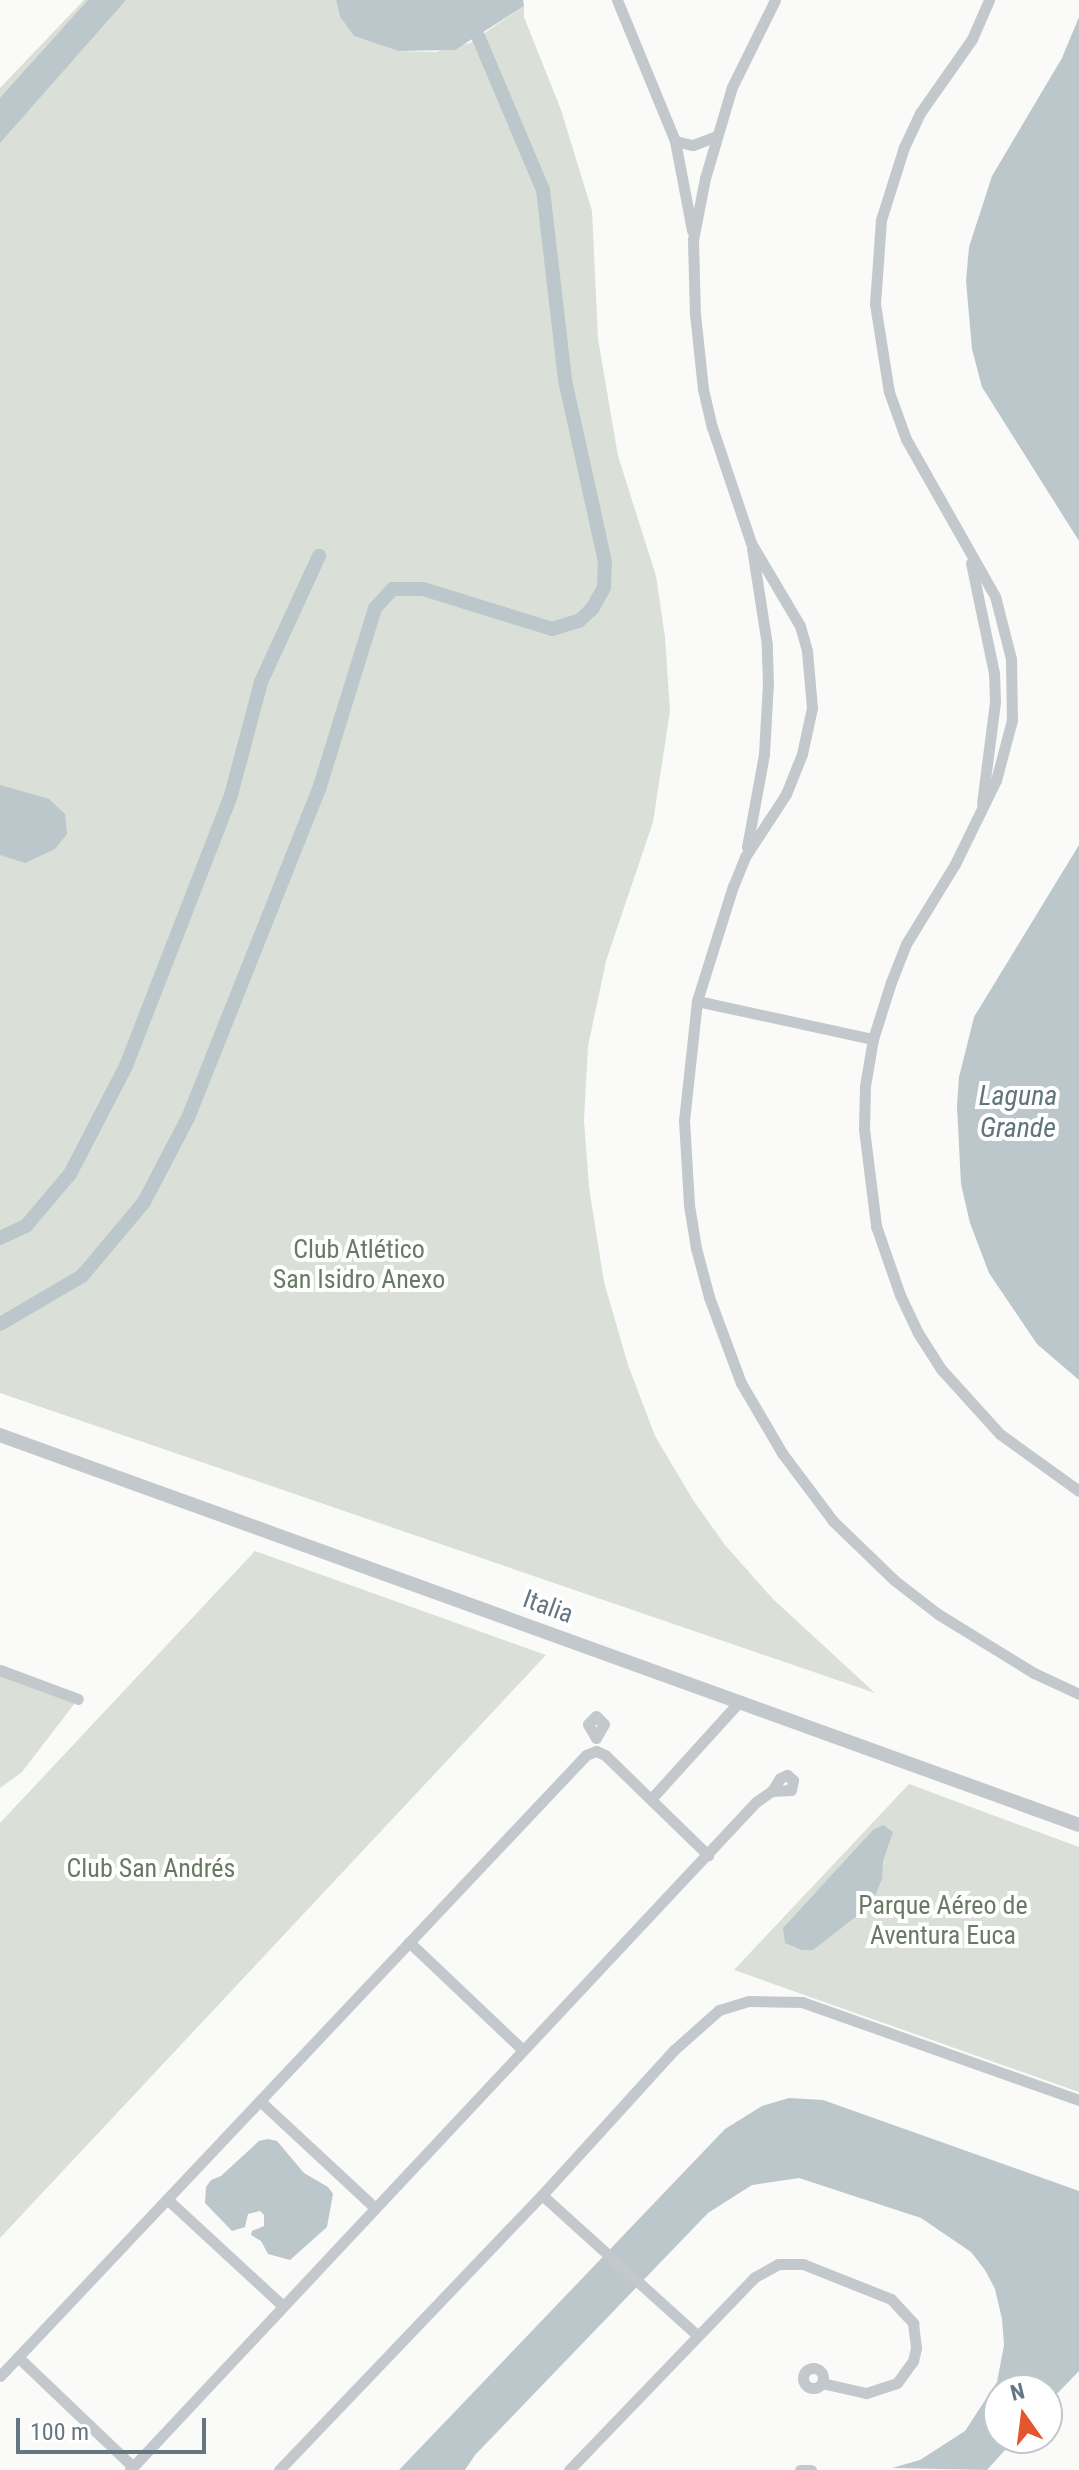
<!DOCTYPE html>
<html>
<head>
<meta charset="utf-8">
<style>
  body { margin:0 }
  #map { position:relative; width:1079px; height:2470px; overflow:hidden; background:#fafaf8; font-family:"Roboto Condensed",sans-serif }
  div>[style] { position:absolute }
  .green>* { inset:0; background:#dadfd7 }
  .water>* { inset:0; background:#bbc7cb }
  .canal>* { height:14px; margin:-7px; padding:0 7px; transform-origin:7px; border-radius:7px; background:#bbc7cb }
  .minor>* { height:11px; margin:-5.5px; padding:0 5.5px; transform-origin:5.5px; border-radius:5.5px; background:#c3c8cc }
  .minor>.ring { margin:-5.5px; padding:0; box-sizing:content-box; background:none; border:11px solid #c3c8cc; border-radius:50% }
  .tertiary>* { height:14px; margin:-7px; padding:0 7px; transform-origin:7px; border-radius:7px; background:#c3c8cc }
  span { translate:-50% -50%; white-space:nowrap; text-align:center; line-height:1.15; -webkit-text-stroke:8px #fff; paint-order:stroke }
  .park-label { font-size:26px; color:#687a64 }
  .street-label { font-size:26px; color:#657683 }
  .water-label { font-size:28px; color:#60757c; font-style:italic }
  .north { position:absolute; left:983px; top:2374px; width:80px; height:80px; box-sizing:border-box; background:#fff; border:2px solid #c1c8cd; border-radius:50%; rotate:346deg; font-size:22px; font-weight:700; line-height:32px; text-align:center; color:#657683 }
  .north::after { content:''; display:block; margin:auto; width:28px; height:36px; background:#e4572e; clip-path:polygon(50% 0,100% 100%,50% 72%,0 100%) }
  .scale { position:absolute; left:16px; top:2418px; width:190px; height:36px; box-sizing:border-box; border:4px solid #657683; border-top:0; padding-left:10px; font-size:24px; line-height:28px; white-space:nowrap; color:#657683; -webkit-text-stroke:6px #fff; paint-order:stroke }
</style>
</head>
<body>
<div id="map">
  <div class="green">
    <i style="clip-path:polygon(84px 0,336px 0,340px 17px,354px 36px,398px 51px,436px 52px,470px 43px,524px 6px,524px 17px,561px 110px,592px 211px,598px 339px,618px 456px,656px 576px,665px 637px,670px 711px,653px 822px,606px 961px,588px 1046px,584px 1120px,589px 1187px,604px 1282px,628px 1365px,655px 1436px,693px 1500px,725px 1545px,773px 1599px,875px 1693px,0 1393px,0 88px)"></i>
    <i style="clip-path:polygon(255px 1551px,546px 1655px,0 2238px,0 1823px)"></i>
    <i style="clip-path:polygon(0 1670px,78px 1699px,22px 1772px,0 1788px)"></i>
    <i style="clip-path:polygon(909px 1784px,1079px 1847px,1079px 2092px,734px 1970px)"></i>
  </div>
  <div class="water">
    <i style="clip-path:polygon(88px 0,126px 0,0 143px,0 98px)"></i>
    <i style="clip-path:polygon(336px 0,523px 0,524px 6px,455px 50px,398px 51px,354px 36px,340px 17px)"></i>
    <i style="clip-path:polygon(1079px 17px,1079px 541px,982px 387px,972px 349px,966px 281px,969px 247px,992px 176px,1062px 58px)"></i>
    <i style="clip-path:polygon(0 785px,49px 799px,65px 814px,67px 834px,55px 849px,25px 863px,0 855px)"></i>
    <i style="clip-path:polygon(1079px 845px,1079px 1380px,1037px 1344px,989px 1273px,970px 1223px,961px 1184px,957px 1106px,959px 1077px,974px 1017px)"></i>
    <i style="clip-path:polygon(883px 1825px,893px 1832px,883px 1861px,882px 1879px,871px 1905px,813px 1950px,802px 1950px,785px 1943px,783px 1928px,873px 1830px)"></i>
    <i style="clip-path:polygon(789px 2098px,823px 2100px,1079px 2191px,1079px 2371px,1047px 2404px,1047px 2390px,999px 2390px,999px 2438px,1016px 2438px,987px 2470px,892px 2468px,920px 2460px,965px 2431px,997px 2382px,1004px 2345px,1002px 2319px,995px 2289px,985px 2270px,971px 2252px,921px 2218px,799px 2178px,752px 2185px,708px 2213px,475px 2455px,465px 2470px,399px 2470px,725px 2129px,762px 2106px)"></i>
    <i style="clip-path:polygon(268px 2139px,277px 2141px,304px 2173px,328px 2187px,333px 2194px,327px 2227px,290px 2260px,268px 2254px,261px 2241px,251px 2235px,252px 2231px,264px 2226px,264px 2215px,260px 2211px,248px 2214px,245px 2227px,232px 2231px,205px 2203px,206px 2187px,211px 2180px,221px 2176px,259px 2141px)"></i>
  </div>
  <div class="canal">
    <i style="left:0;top:1238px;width:29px;rotate:-25deg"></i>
    <i style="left:26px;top:1226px;width:68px;rotate:-49.8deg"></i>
    <i style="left:70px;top:1174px;width:122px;rotate:-62.6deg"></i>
    <i style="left:126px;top:1066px;width:291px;rotate:-68.8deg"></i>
    <i style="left:231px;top:795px;width:117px;rotate:-75.1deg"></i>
    <i style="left:261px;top:682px;width:139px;rotate:-65.3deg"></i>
    <i style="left:0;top:1324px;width:95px;rotate:-30.3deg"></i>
    <i style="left:82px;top:1276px;width:97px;rotate:-50deg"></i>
    <i style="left:144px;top:1202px;width:95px;rotate:-62.4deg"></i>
    <i style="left:188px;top:1118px;width:357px;rotate:-68.3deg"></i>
    <i style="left:320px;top:786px;width:186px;rotate:-72.8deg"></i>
    <i style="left:375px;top:608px;width:26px;rotate:-47deg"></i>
    <i style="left:393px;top:589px;width:30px"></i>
    <i style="left:423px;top:589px;width:135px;rotate:17.2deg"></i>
    <i style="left:552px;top:629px;width:28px;rotate:-17deg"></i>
    <i style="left:579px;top:621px;width:18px;rotate:-43deg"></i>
    <i style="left:592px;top:609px;width:25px;rotate:-61deg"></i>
    <i style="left:604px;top:587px;width:25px;rotate:-88deg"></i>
    <i style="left:605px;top:562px;width:186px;rotate:-102.4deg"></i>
    <i style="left:565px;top:380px;width:191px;rotate:-96.6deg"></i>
    <i style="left:543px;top:190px;width:167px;rotate:-112.9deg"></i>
  </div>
  <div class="minor">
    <i style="left:617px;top:0;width:152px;rotate:67.6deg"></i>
    <i style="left:675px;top:141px;width:91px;rotate:79.2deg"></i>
    <i style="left:775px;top:0;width:97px;rotate:116.3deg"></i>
    <i style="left:732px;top:87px;width:95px;rotate:106.5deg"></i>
    <i style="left:705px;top:178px;width:63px;rotate:101deg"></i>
    <i style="left:693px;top:240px;width:74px;rotate:88.5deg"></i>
    <i style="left:695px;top:314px;width:75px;rotate:83.9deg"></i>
    <i style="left:703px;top:389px;width:39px;rotate:77deg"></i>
    <i style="left:712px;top:427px;width:122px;rotate:71.4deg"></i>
    <i style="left:751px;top:543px;width:96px;rotate:59.4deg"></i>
    <i style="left:800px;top:626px;width:26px;rotate:74deg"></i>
    <i style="left:807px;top:651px;width:57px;rotate:85deg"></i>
    <i style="left:812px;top:708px;width:47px;rotate:102.3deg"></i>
    <i style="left:802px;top:754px;width:43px;rotate:111.8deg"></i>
    <i style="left:786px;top:794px;width:75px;rotate:123.1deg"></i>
    <i style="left:745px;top:857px;width:31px;rotate:112deg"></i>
    <i style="left:733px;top:886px;width:121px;rotate:107.4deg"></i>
    <i style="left:697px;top:1001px;width:120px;rotate:96.2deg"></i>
    <i style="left:684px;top:1120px;width:85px;rotate:86.6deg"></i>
    <i style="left:689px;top:1205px;width:44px;rotate:80.8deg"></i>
    <i style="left:696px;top:1248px;width:51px;rotate:75.1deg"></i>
    <i style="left:709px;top:1297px;width:92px;rotate:69.6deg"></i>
    <i style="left:741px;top:1383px;width:81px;rotate:59.6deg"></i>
    <i style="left:782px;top:1453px;width:85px;rotate:53.1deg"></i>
    <i style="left:833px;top:1521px;width:85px;rotate:44deg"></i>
    <i style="left:894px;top:1580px;width:56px;rotate:37.7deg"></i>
    <i style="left:938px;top:1614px;width:113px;rotate:31.6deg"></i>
    <i style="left:1034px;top:1673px;width:50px;rotate:25deg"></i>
    <i style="left:989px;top:0;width:43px;rotate:113.6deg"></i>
    <i style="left:972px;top:39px;width:90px;rotate:125.1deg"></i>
    <i style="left:920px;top:113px;width:38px;rotate:115deg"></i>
    <i style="left:904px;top:147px;width:77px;rotate:107.5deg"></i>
    <i style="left:881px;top:220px;width:84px;rotate:94.1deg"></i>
    <i style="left:875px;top:304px;width:89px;rotate:81deg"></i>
    <i style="left:889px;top:392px;width:50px;rotate:70.1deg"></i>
    <i style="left:906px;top:439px;width:180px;rotate:60.5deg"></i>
    <i style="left:995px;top:596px;width:65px;rotate:75.7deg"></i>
    <i style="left:1011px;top:659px;width:61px;rotate:89.1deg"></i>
    <i style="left:1012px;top:720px;width:62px;rotate:104.9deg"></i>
    <i style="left:996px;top:780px;width:93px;rotate:116deg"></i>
    <i style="left:955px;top:864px;width:94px;rotate:121.5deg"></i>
    <i style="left:906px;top:944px;width:41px;rotate:111.5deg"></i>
    <i style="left:891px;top:982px;width:60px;rotate:107.5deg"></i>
    <i style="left:873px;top:1039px;width:48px;rotate:99.7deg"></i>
    <i style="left:865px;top:1086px;width:43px;rotate:91.3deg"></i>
    <i style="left:864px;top:1129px;width:98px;rotate:82.9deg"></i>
    <i style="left:876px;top:1226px;width:73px;rotate:70.8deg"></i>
    <i style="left:900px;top:1295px;width:42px;rotate:64.7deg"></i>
    <i style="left:918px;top:1333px;width:43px;rotate:57.4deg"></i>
    <i style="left:941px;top:1369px;width:88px;rotate:47.8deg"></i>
    <i style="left:1000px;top:1434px;width:97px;rotate:35.8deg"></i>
    <i style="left:675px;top:141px;width:18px;rotate:13deg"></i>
    <i style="left:693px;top:145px;width:25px;rotate:-21deg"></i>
    <i style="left:971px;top:563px;width:112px;rotate:78.2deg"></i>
    <i style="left:994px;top:673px;width:29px;rotate:88deg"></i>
    <i style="left:995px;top:702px;width:102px;rotate:97.3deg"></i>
    <i style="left:747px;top:847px;width:95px;rotate:-79.6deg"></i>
    <i style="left:764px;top:754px;width:71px;rotate:-86.8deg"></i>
    <i style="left:768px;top:683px;width:38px;rotate:-92deg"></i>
    <i style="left:767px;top:645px;width:98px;rotate:-98.8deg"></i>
    <i style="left:697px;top:1001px;width:180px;rotate:12.2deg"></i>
    <i style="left:0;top:1670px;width:83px;rotate:20.4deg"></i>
    <i style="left:596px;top:1716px;width:11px;rotate:45deg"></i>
    <i style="left:604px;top:1724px;width:16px;rotate:120deg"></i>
    <i style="left:596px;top:1738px;width:16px;rotate:-120deg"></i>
    <i style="left:588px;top:1724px;width:11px;rotate:-45deg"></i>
    <i style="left:787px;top:1775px;width:8px;rotate:40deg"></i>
    <i style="left:793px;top:1780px;width:10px;rotate:101deg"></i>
    <i style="left:791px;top:1790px;width:19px;rotate:177deg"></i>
    <i style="left:772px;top:1791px;width:15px;rotate:-58deg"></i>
    <i style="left:780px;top:1778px;width:8px;rotate:-23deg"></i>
    <i style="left:651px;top:1799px;width:131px;rotate:-47.8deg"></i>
    <i style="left:409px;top:1942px;width:157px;rotate:43.5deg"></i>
    <i style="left:260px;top:2101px;width:157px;rotate:42.9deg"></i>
    <i style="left:542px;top:2195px;width:210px;rotate:42.1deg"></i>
    <i style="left:167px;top:2199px;width:158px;rotate:42.7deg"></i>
    <i style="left:18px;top:2357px;width:159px;rotate:43.7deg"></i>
    <i class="ring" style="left:803px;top:2368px;width:9px;height:9px"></i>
    <i style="left:0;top:2376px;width:854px;rotate:-46.66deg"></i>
    <i style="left:586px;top:1755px;width:11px;rotate:-22deg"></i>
    <i style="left:596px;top:1751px;width:10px;rotate:24deg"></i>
    <i style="left:605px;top:1755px;width:144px;rotate:44.2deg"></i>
    <i style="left:130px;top:2470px;width:915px;rotate:-46.86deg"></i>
    <i style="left:756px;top:1802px;width:19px;rotate:-35deg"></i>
    <i style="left:279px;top:2470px;width:381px;rotate:-46.3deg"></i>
    <i style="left:542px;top:2195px;width:196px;rotate:-47.7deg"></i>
    <i style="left:674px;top:2050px;width:60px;rotate:-41.6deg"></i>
    <i style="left:719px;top:2010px;width:31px;rotate:-17deg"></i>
    <i style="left:749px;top:2001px;width:53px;rotate:1.1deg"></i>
    <i style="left:802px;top:2002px;width:294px;rotate:19.5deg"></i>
    <i style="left:569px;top:2470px;width:268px;rotate:-46.1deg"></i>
    <i style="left:755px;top:2277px;width:26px;rotate:-29deg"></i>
    <i style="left:778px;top:2264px;width:25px"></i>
    <i style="left:803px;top:2264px;width:95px;rotate:21.7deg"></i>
    <i style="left:891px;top:2299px;width:33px;rotate:47deg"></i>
    <i style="left:913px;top:2323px;width:25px;rotate:83deg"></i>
    <i style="left:916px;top:2348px;width:13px;rotate:103deg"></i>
    <i style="left:913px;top:2361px;width:27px;rotate:126deg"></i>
    <i style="left:897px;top:2383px;width:33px;rotate:162deg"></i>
    <i style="left:866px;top:2393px;width:45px;rotate:-167.2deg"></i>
    <i style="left:800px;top:2470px;width:11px"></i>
  </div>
  <div class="tertiary">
    <i style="left:0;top:1435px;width:1147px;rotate:19.87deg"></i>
  </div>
  <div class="park-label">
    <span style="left:359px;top:1265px">Club Atlético<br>San Isidro Anexo</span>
    <span style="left:151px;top:1869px">Club San Andrés</span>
    <span style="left:943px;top:1921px">Parque Aéreo de<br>Aventura Euca</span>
  </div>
  <div class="street-label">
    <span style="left:548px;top:1607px;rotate:20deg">Italia</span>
  </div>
  <div class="water-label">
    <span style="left:1018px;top:1112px">Laguna<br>Grande</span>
  </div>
  <div class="north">N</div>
  <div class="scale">100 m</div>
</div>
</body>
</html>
